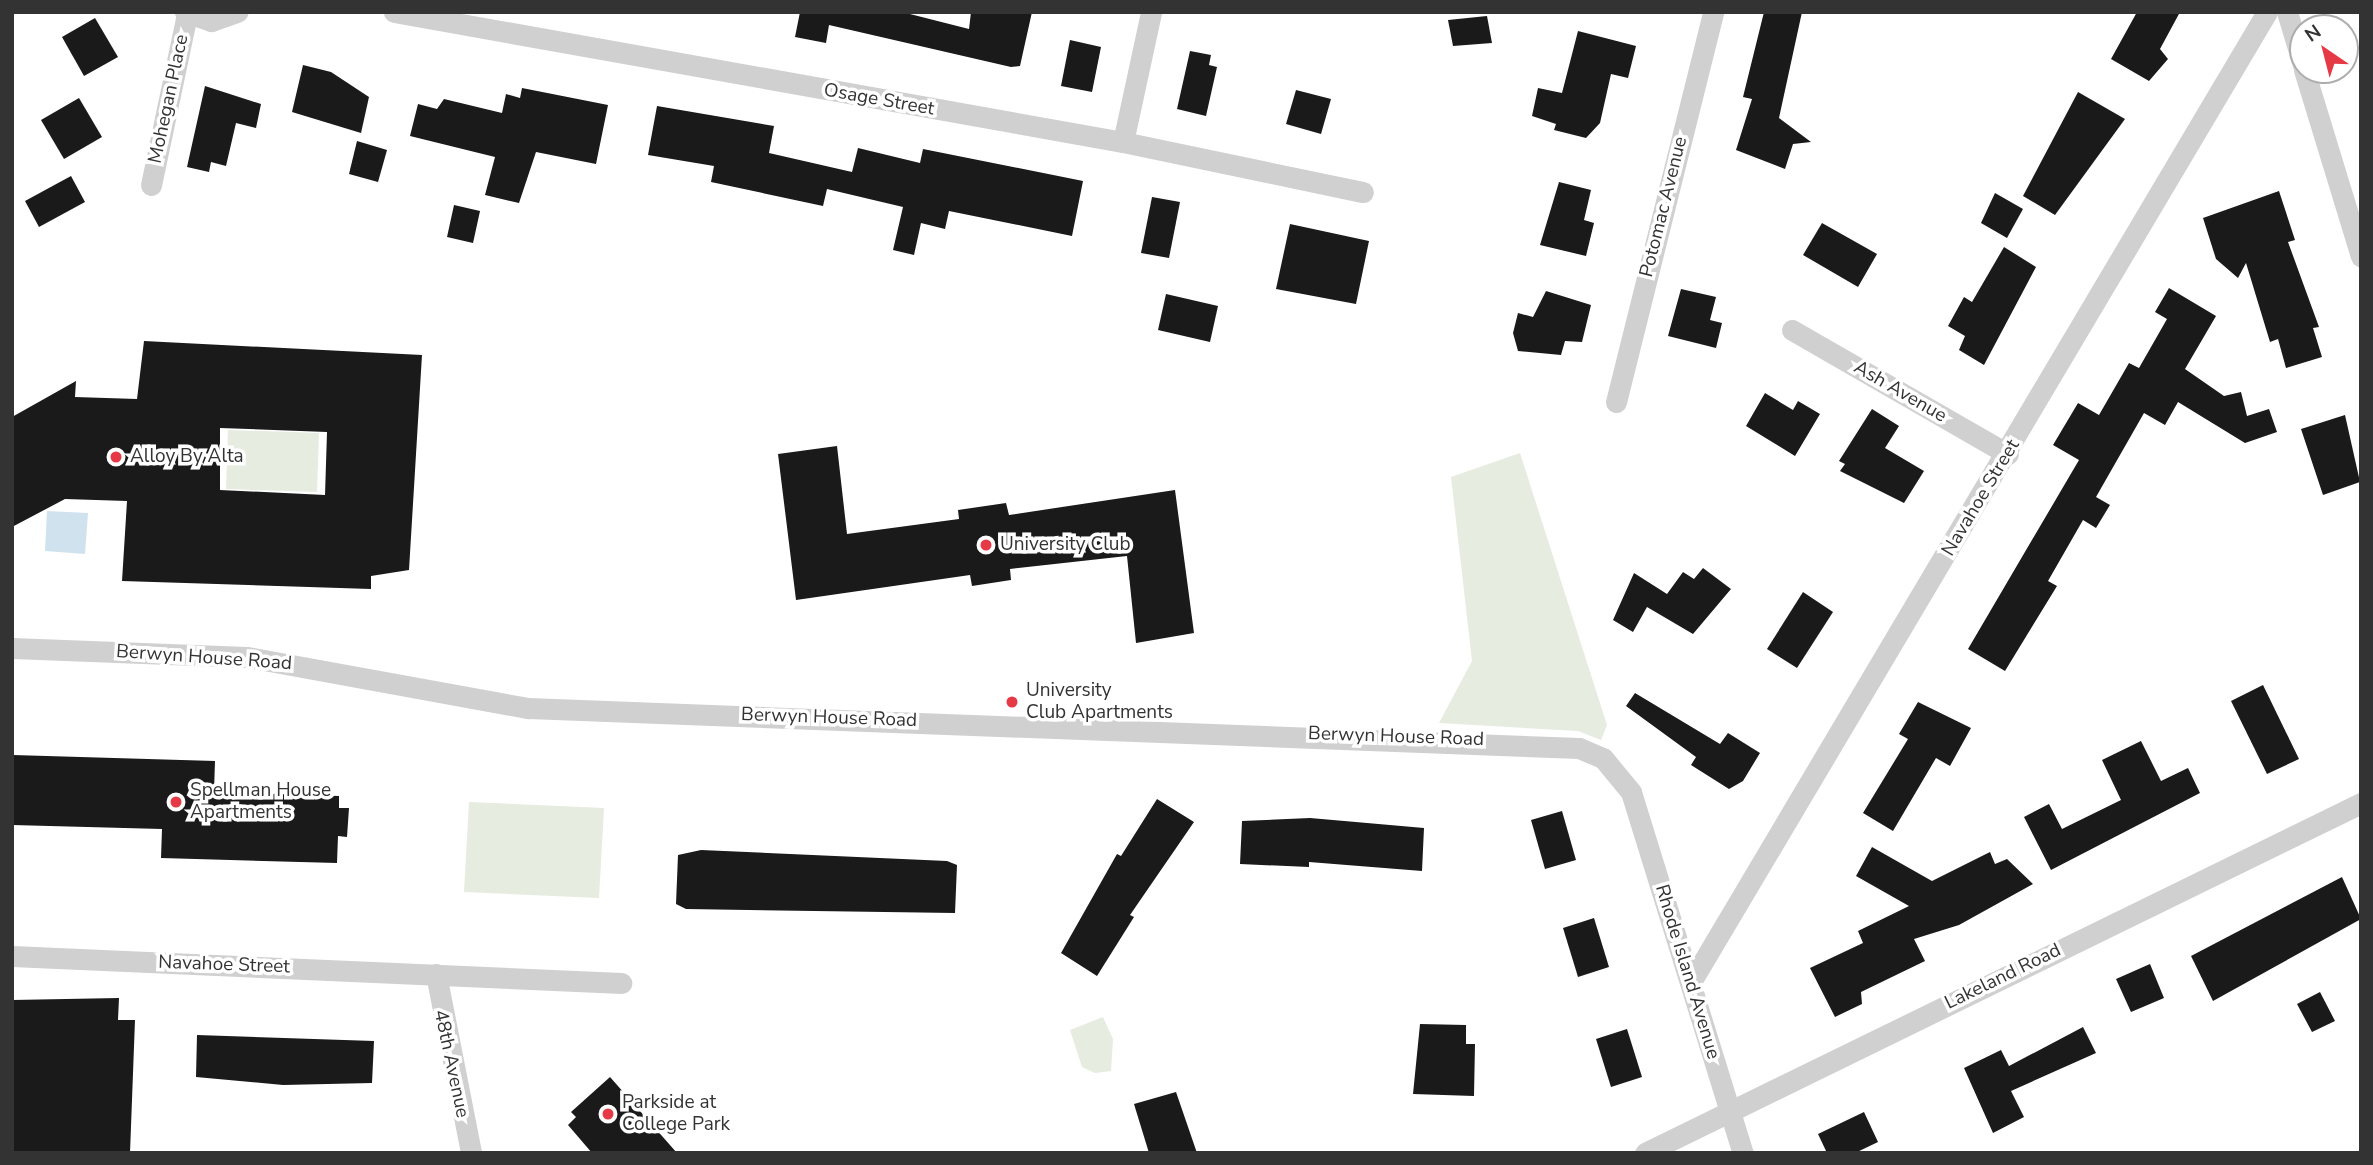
<!DOCTYPE html>
<html>
<head>
<meta charset="utf-8">
<style>
  body { margin:0 }
  #map { position:relative; width:2373px; height:1165px; overflow:hidden; background:#fff; font-family:"Nunito Sans",sans-serif }
  div>[style] { position:absolute }
  .green>* { inset:0; background:#e6ecdf }
  .water>* { inset:0; background:#cfe2ee }
  .building>* { inset:0; background:#1a1a1a }
  .street>* { height:21px; margin:-10.5px; padding:0 10.5px; transform-origin:10.5px; border-radius:10.5px; background:#d0d0d0 }
  .dots>* { width:19px; height:19px; translate:-50% -50%; box-sizing:border-box; border:4px solid #fff; border-radius:50% }
  span { translate:-50% -50%; white-space:nowrap; text-align:center; line-height:1.15; -webkit-text-stroke:7px #fff; paint-order:stroke }
  .street-label { font-size:19px; color:#333 }
  .poi-label { font-size:19px; color:#333 }
  .left { translate:0 -50%; text-align:left }
  .frame { position:absolute; inset:0; border:14px solid #333; pointer-events:none }
  .north { position:absolute; left:2289px; top:14px; width:70px; height:70px; box-sizing:border-box; background:#fff; border:2px solid #adadad; border-radius:50%; rotate:325deg; font-size:19px; font-weight:700; line-height:28px; text-align:center; color:#333 }
  .north::after { content:''; display:block; margin:auto; width:24px; height:32px; background:#e63946; clip-path:polygon(50% 0,100% 100%,50% 72%,0 100%) }
</style>
</head>
<body>
<div id="map">
  <div class="green">
    <i style="clip-path:polygon(228px 430px,319px 433px,317px 492px,226px 489px)"></i>
    <i style="clip-path:polygon(1520px 453px,1607px 725px,1601px 740px,1578px 731px,1439px 723px,1472px 661px,1451px 477px)"></i>
    <i style="clip-path:polygon(469px 802px,604px 808px,599px 898px,464px 892px)"></i>
    <i style="clip-path:polygon(1103px 1017px,1113px 1039px,1111px 1071px,1095px 1073px,1082px 1067px,1070px 1030px)"></i>
  </div>
  <div class="water">
    <i style="clip-path:polygon(47px 511px,88px 513px,85px 554px,45px 551px)"></i>
  </div>
  <div class="building">
    <i style="clip-path:polygon(800px 12px,902px 12px,969px 29px,971px 12px,1032px 12px,1020px 66px,1011px 67px,829px 25px,826px 43px,795px 37px)"></i>
    <i style="clip-path:polygon(1764px 12px,1802px 12px,1779px 118px,1811px 142px,1793px 144px,1785px 169px,1736px 150px,1752px 99px,1743px 97px)"></i>
    <i style="clip-path:polygon(2137px 12px,2180px 12px,2160px 49px,2168px 59px,2149px 81px,2111px 59px)"></i>
    <i style="clip-path:polygon(1487px 16px,1492px 43px,1453px 46px,1448px 20px)"></i>
    <i style="clip-path:polygon(95px 18px,118px 57px,84px 76px,62px 37px)"></i>
    <i style="clip-path:polygon(1578px 31px,1636px 46px,1628px 78px,1611px 74px,1600px 123px,1586px 138px,1554px 130px,1556px 124px,1532px 116px,1538px 88px,1562px 93px)"></i>
    <i style="clip-path:polygon(1070px 40px,1101px 47px,1092px 92px,1061px 86px)"></i>
    <i style="clip-path:polygon(1190px 51px,1211px 55px,1209px 65px,1217px 67px,1206px 116px,1177px 109px)"></i>
    <i style="clip-path:polygon(303px 65px,331px 72px,369px 97px,361px 133px,292px 112px)"></i>
    <i style="clip-path:polygon(205px 86px,261px 104px,256px 128px,236px 123px,226px 166px,211px 162px,209px 172px,187px 167px)"></i>
    <i style="clip-path:polygon(522px 88px,608px 105px,596px 164px,536px 152px,519px 203px,485px 195px,495px 157px,410px 136px,418px 104px,437px 109px,444px 99px,502px 113px,506px 94px,520px 98px)"></i>
    <i style="clip-path:polygon(1296px 90px,1331px 99px,1321px 134px,1286px 124px)"></i>
    <i style="clip-path:polygon(2078px 92px,2125px 119px,2055px 215px,2023px 196px)"></i>
    <i style="clip-path:polygon(79px 98px,102px 137px,64px 159px,41px 120px)"></i>
    <i style="clip-path:polygon(657px 106px,774px 126px,769px 153px,852px 172px,858px 148px,920px 163px,923px 149px,1083px 181px,1072px 236px,949px 211px,945px 229px,921px 223px,914px 255px,893px 250px,903px 207px,827px 189px,823px 206px,711px 182px,714px 166px,648px 155px)"></i>
    <i style="clip-path:polygon(357px 141px,387px 150px,378px 182px,349px 174px)"></i>
    <i style="clip-path:polygon(71px 176px,85px 202px,39px 227px,25px 201px)"></i>
    <i style="clip-path:polygon(1559px 182px,1591px 190px,1584px 220px,1594px 223px,1586px 256px,1540px 245px)"></i>
    <i style="clip-path:polygon(2279px 191px,2295px 240px,2288px 242px,2319px 327px,2313px 328px,2322px 357px,2286px 368px,2278px 339px,2270px 342px,2246px 263px,2238px 278px,2216px 259px,2203px 218px)"></i>
    <i style="clip-path:polygon(1995px 193px,2023px 209px,2007px 238px,1981px 223px)"></i>
    <i style="clip-path:polygon(1152px 197px,1180px 202px,1169px 258px,1141px 253px)"></i>
    <i style="clip-path:polygon(454px 205px,480px 211px,473px 243px,447px 237px)"></i>
    <i style="clip-path:polygon(1822px 223px,1877px 254px,1858px 287px,1803px 255px)"></i>
    <i style="clip-path:polygon(1290px 224px,1369px 241px,1356px 304px,1276px 289px)"></i>
    <i style="clip-path:polygon(2004px 247px,2036px 267px,1984px 365px,1959px 350px,1965px 336px,1948px 326px,1964px 297px,1972px 302px)"></i>
    <i style="clip-path:polygon(2169px 288px,2216px 316px,2185px 369px,2224px 396px,2241px 392px,2247px 416px,2269px 409px,2277px 432px,2245px 443px,2178px 402px,2165px 425px,2144px 413px,2096px 497px,2110px 505px,2096px 528px,2083px 520px,2048px 581px,2057px 586px,2005px 671px,1968px 649px,2079px 460px,2053px 445px,2078px 403px,2099px 415px,2129px 363px,2139px 368px,2167px 319px,2155px 312px)"></i>
    <i style="clip-path:polygon(1681px 289px,1716px 297px,1710px 320px,1722px 323px,1716px 348px,1668px 336px)"></i>
    <i style="clip-path:polygon(1546px 291px,1591px 305px,1582px 342px,1565px 341px,1561px 355px,1518px 351px,1513px 333px,1518px 313px,1533px 317px)"></i>
    <i style="clip-path:polygon(1166px 294px,1218px 306px,1210px 342px,1158px 330px)"></i>
    <i style="clip-path:polygon(evenodd,144px 341px,422px 355px,409px 570px,371px 576px,371px 589px,122px 581px,127px 501px,65px 499px,12px 527px,12px 417px,76px 381px,75px 397px,137px 399px,144px 341px,220px 428px,327px 432px,325px 495px,220px 490px,220px 428px)"></i>
    <i style="clip-path:polygon(1765px 393px,1793px 410px,1798px 401px,1820px 414px,1795px 456px,1746px 426px)"></i>
    <i style="clip-path:polygon(1872px 409px,1899px 426px,1885px 448px,1924px 471px,1904px 503px,1840px 471px,1845px 464px,1839px 461px)"></i>
    <i style="clip-path:polygon(2345px 415px,2360px 482px,2323px 495px,2301px 429px)"></i>
    <i style="clip-path:polygon(837px 446px,847px 534px,959px 519px,958px 510px,1006px 503px,1009px 515px,1175px 490px,1194px 633px,1136px 643px,1127px 556px,1010px 569px,1011px 580px,972px 586px,970px 575px,796px 600px,778px 454px)"></i>
    <i style="clip-path:polygon(1703px 568px,1731px 589px,1693px 634px,1647px 607px,1633px 632px,1613px 620px,1634px 573px,1667px 594px,1683px 572px,1694px 579px)"></i>
    <i style="clip-path:polygon(1803px 592px,1833px 612px,1797px 668px,1767px 649px)"></i>
    <i style="clip-path:polygon(2263px 685px,2299px 759px,2267px 774px,2231px 701px)"></i>
    <i style="clip-path:polygon(1635px 693px,1720px 744px,1728px 733px,1760px 753px,1743px 781px,1729px 789px,1691px 765px,1696px 757px,1626px 706px)"></i>
    <i style="clip-path:polygon(1918px 702px,1971px 728px,1950px 766px,1936px 758px,1893px 831px,1863px 813px,1908px 739px,1899px 734px)"></i>
    <i style="clip-path:polygon(2141px 741px,2161px 781px,2188px 768px,2200px 793px,2051px 870px,2024px 817px,2049px 804px,2062px 829px,2121px 800px,2102px 760px)"></i>
    <i style="clip-path:polygon(13px 755px,215px 761px,214px 792px,339px 796px,339px 808px,349px 808px,347px 837px,338px 836px,337px 863px,161px 858px,162px 829px,12px 825px)"></i>
    <i style="clip-path:polygon(1157px 799px,1194px 822px,1130px 915px,1134px 917px,1097px 976px,1061px 953px,1117px 854px,1121px 856px)"></i>
    <i style="clip-path:polygon(1562px 811px,1576px 860px,1545px 869px,1531px 820px)"></i>
    <i style="clip-path:polygon(1310px 818px,1424px 828px,1422px 871px,1309px 862px,1309px 867px,1240px 864px,1242px 821px)"></i>
    <i style="clip-path:polygon(1872px 847px,1932px 881px,1990px 852px,1995px 864px,2007px 859px,2033px 884px,1959px 925px,1914px 939px,1925px 961px,1861px 992px,1862px 1004px,1835px 1017px,1810px 968px,1863px 943px,1858px 931px,1909px 906px,1856px 876px)"></i>
    <i style="clip-path:polygon(701px 850px,947px 861px,957px 865px,955px 913px,686px 909px,676px 904px,678px 855px)"></i>
    <i style="clip-path:polygon(2342px 877px,2361px 919px,2213px 1001px,2191px 956px)"></i>
    <i style="clip-path:polygon(1594px 918px,1609px 967px,1578px 977px,1563px 928px)"></i>
    <i style="clip-path:polygon(2150px 964px,2164px 998px,2131px 1012px,2116px 979px)"></i>
    <i style="clip-path:polygon(2320px 992px,2335px 1021px,2312px 1032px,2297px 1004px)"></i>
    <i style="clip-path:polygon(119px 998px,118px 1020px,135px 1020px,130px 1153px,12px 1153px,12px 1000px)"></i>
    <i style="clip-path:polygon(1420px 1024px,1466px 1025px,1466px 1044px,1475px 1044px,1474px 1096px,1413px 1094px)"></i>
    <i style="clip-path:polygon(2083px 1027px,2096px 1053px,2011px 1091px,2024px 1117px,1993px 1133px,1964px 1068px,2001px 1050px,2009px 1066px)"></i>
    <i style="clip-path:polygon(1627px 1029px,1642px 1077px,1611px 1087px,1596px 1039px)"></i>
    <i style="clip-path:polygon(197px 1035px,374px 1041px,372px 1083px,283px 1085px,196px 1077px)"></i>
    <i style="clip-path:polygon(610px 1077px,677px 1153px,592px 1153px,568px 1125px,576px 1117px,571px 1112px)"></i>
    <i style="clip-path:polygon(1176px 1092px,1197px 1153px,1149px 1153px,1134px 1104px)"></i>
    <i style="clip-path:polygon(1864px 1112px,1878px 1142px,1855px 1153px,1827px 1153px,1818px 1134px)"></i>
  </div>
  <div class="street">
    <i style="left:185px;top:12px;width:28px;rotate:19deg"></i>
    <i style="left:211px;top:21px;width:28px;rotate:-19deg"></i>
    <i style="left:394px;top:12px;width:741px;rotate:10.11deg"></i>
    <i style="left:1123px;top:142px;width:245px;rotate:11.8deg"></i>
    <i style="left:2287px;top:12px;width:55px;rotate:73.2deg"></i>
    <i style="left:2304px;top:70px;width:195px;rotate:73deg"></i>
    <i style="left:1123px;top:142px;width:133px;rotate:-77.8deg"></i>
    <i style="left:151px;top:185px;width:175px;rotate:-78.1deg"></i>
    <i style="left:1792px;top:330px;width:249px;rotate:29.9deg"></i>
    <i style="left:1616px;top:402px;width:402px;rotate:-76deg"></i>
    <i style="left:12px;top:648px;width:235px;rotate:2.2deg"></i>
    <i style="left:247px;top:657px;width:286px;rotate:10.3deg"></i>
    <i style="left:528px;top:708px;width:1052px;rotate:2.18deg"></i>
    <i style="left:1579px;top:748px;width:26px;rotate:23deg"></i>
    <i style="left:1603px;top:758px;width:44px;rotate:50.5deg"></i>
    <i style="left:1631px;top:792px;width:378px;rotate:72.8deg"></i>
    <i style="left:12px;top:956px;width:610px;rotate:2.54deg"></i>
    <i style="left:436px;top:974px;width:182px;rotate:78.9deg"></i>
    <i style="left:1691px;top:982px;width:1128px;rotate:-59.3deg"></i>
    <i style="left:1645px;top:1153px;width:797px;rotate:-26.05deg"></i>
  </div>
  <div class="dots">
    <i style="left:116px;top:457px;background:#e63946"></i>
    <i style="left:986px;top:545px;background:#e63946"></i>
    <i style="left:1012px;top:702px;background:#e63946"></i>
    <i style="left:176px;top:802px;background:#e63946"></i>
    <i style="left:608px;top:1114px;background:#e63946"></i>
  </div>
  <div class="street-label">
    <span style="left:169px;top:99px;rotate:-78deg">Mohegan Place</span>
    <span style="left:879px;top:100px;rotate:10deg">Osage Street</span>
    <span style="left:1664px;top:207px;rotate:-76deg">Potomac Avenue</span>
    <span style="left:1900px;top:392px;rotate:30deg">Ash Avenue</span>
    <span style="left:1981px;top:498px;rotate:-59deg">Navahoe Street</span>
    <span style="left:204px;top:658px;rotate:4deg">Berwyn House Road</span>
    <span style="left:829px;top:718px;rotate:2deg">Berwyn House Road</span>
    <span style="left:1396px;top:737px;rotate:2deg">Berwyn House Road</span>
    <span style="left:224px;top:965px;rotate:2deg">Navahoe Street</span>
    <span style="left:1687px;top:972px;rotate:73deg">Rhode Island Avenue</span>
    <span style="left:2003px;top:977px;rotate:-26deg">Lakeland Road</span>
    <span style="left:451px;top:1064px;rotate:78deg">48th Avenue</span>
  </div>
  <div class="poi-label">
    <span class="left" style="left:130px;top:457px">Alloy By Alta</span>
    <span class="left" style="left:1000px;top:545px">University Club</span>
    <span class="left" style="left:1026px;top:702px">University<br>Club Apartments</span>
    <span class="left" style="left:190px;top:802px">Spellman House<br>Apartments</span>
    <span class="left" style="left:622px;top:1114px">Parkside at<br>College Park</span>
  </div>
  <div class="frame"></div>
  <div class="north">N</div>
</div>
</body>
</html>
